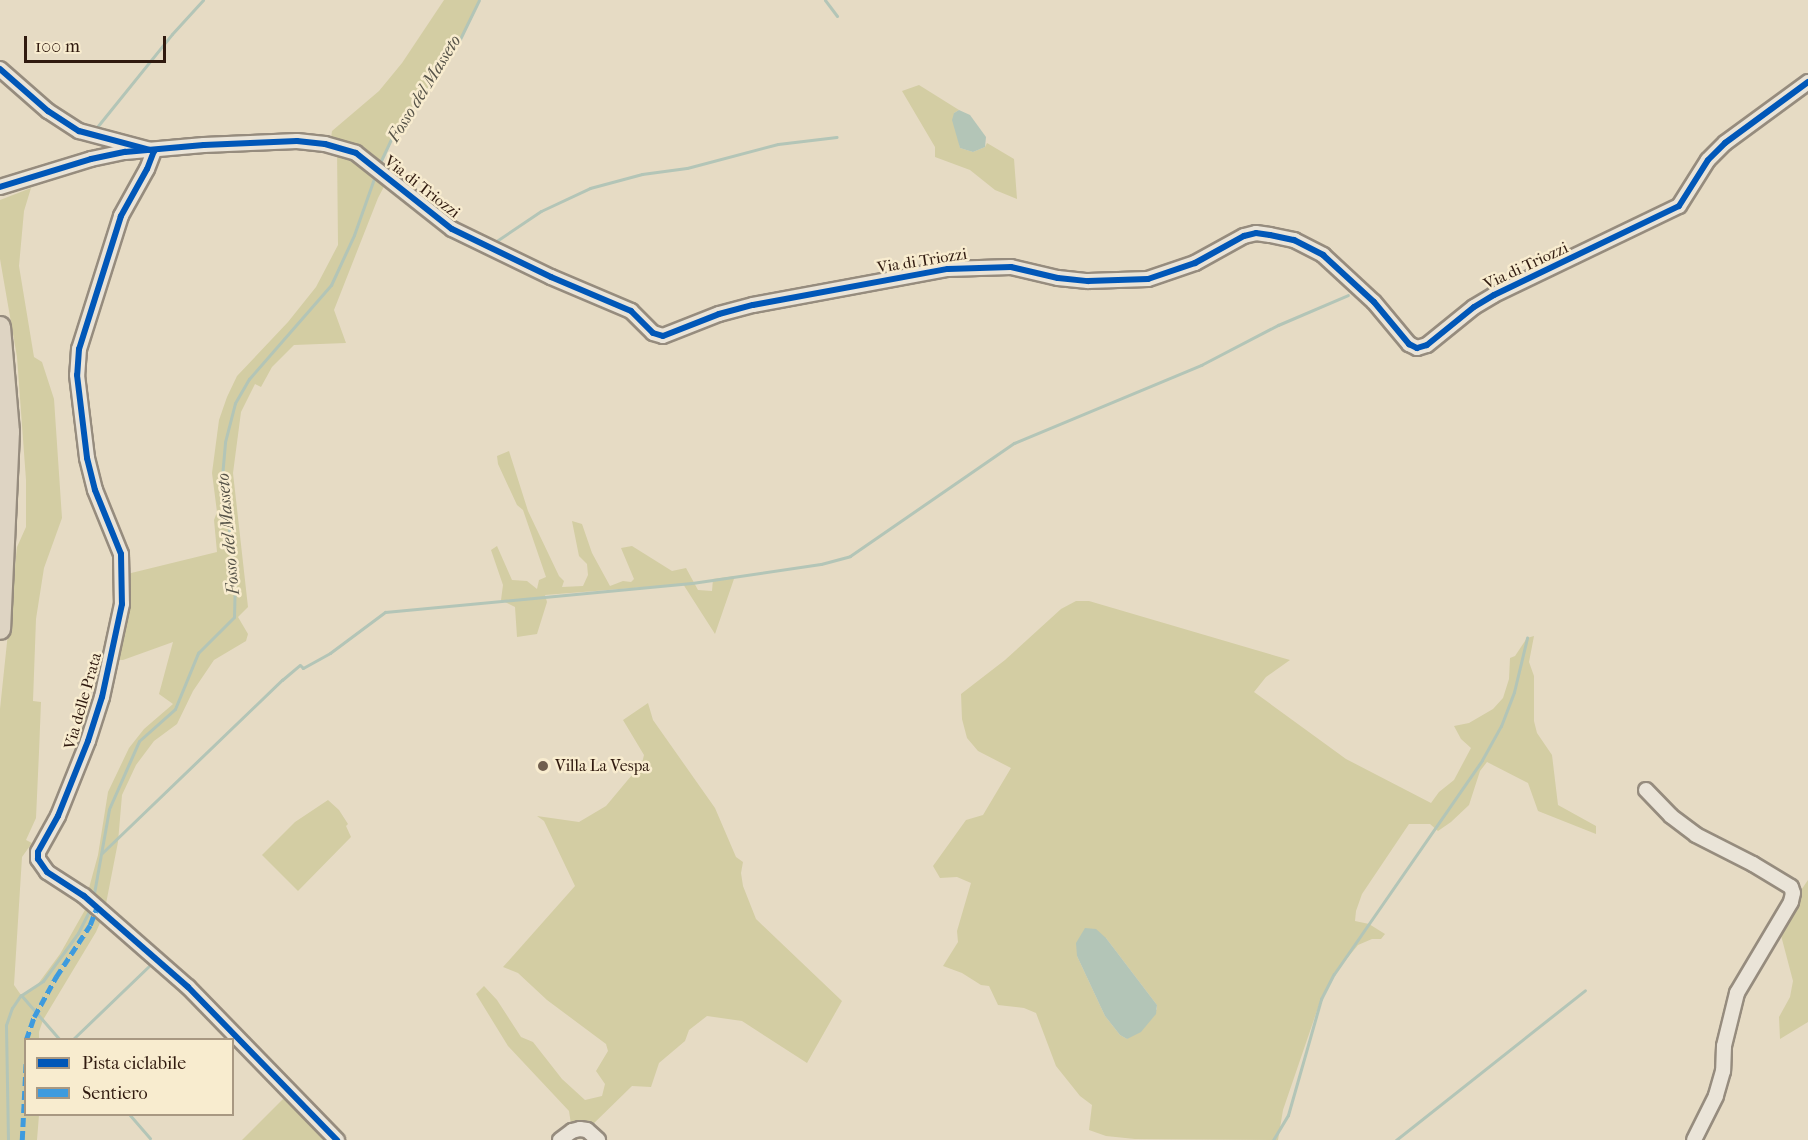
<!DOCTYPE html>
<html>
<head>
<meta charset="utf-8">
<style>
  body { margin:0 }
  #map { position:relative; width:1808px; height:1140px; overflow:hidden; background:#e6dbc4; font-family:"IM FELL French Canon",serif }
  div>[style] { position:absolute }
  .green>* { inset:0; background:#d3cda3 }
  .water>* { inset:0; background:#b3c5b7 }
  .stream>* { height:3px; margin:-1.5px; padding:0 1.5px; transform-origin:1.5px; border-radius:1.5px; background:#b3c5b7 }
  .roads { filter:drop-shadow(2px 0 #968c7e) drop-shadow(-2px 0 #968c7e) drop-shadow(0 2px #968c7e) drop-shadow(0 -2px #968c7e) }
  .minor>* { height:14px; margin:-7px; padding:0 7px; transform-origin:7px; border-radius:7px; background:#eae4d8 }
  .highway>* { height:20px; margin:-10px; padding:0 10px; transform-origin:10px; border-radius:10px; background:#ded4c3 }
  .quiet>* { height:4.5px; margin-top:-2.25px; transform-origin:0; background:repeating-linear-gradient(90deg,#3e9bde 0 9px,transparent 0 13.5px) }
  .cycleway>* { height:6px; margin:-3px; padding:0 3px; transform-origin:3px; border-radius:3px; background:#0057b8 }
  .dots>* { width:16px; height:16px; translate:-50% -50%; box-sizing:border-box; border:3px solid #f8eccf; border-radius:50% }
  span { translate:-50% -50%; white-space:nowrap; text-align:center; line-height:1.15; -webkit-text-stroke:5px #f8eccf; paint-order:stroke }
  .street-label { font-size:16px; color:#301a0f }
  .poi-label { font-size:16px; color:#301a0f }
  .left { translate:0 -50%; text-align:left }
  .water-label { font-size:18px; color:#565348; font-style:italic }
  .legend { position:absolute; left:24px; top:1038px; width:210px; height:78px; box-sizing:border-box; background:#f8eccf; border:2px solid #a89882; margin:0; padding:8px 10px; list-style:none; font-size:18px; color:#301a0f }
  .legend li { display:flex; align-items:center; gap:12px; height:30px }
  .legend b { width:30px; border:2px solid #a89882 }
  .scale { position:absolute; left:24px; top:36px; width:142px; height:27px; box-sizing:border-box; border:3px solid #301a0f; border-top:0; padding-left:8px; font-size:18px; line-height:21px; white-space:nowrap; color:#301a0f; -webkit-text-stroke:4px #f8eccf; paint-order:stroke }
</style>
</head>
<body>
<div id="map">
  <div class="green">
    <i style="clip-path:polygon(444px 0,479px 0,460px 39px,434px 81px,393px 135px,379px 166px,388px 179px,378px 198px,334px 310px,346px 343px,294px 345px,272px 367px,261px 387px,255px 384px,241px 412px,233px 473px,248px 607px,238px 617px,248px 634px,246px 641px,214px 660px,193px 691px,177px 724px,154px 741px,136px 765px,122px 795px,118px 842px,104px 914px,96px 932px,43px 1020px,39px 1032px,39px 1039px,26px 1040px,26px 1114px,39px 1115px,37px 1140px,0 1140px,0 709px,17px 547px,26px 527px,26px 480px,17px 357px,0 259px,0 200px,31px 188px,24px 211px,19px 266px,34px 357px,42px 362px,54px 399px,62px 518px,44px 568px,36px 619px,33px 701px,41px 702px,39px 752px,36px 818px,26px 840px,32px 843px,22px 857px,14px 985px,21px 995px,35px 988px,60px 954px,90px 901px,89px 888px,98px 855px,108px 792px,129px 748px,144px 729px,173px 704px,159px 694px,173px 642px,123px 660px,110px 659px,123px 575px,217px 552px,214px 520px,217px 512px,212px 473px,219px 420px,227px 397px,237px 376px,288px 322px,316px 287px,338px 245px,337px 148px,330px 145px,332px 131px,379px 91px,402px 63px)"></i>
    <i style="clip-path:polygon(919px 85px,959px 110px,954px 113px,960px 148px,973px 152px,985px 147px,987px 143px,1014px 159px,1017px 199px,995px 190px,970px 170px,935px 157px,935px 147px,902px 91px)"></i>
    <i style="clip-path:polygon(509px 451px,528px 511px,559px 576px,564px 581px,562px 587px,583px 586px,588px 575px,587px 564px,579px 556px,572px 521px,582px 524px,592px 553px,610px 586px,623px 581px,631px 582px,634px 579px,621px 548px,632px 546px,672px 571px,686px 568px,698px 590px,712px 591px,713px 579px,735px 576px,715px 634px,683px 584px,545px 595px,547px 602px,537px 634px,517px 637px,515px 607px,501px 600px,503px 585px,491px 550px,497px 546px,512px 580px,527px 581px,537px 589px,539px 580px,546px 577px,523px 510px,517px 505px,498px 464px,497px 456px)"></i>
    <i style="clip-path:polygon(evenodd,1076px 601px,1089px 601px,1290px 660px,1266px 677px,1254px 692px,1346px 759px,1431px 803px,1439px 792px,1454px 780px,1471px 748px,1461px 739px,1454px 726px,1469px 723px,1493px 709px,1503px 698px,1509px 679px,1510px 658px,1515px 656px,1527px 638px,1534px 636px,1529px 662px,1534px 676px,1534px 721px,1537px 733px,1552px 755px,1558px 805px,1596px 826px,1596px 834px,1538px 811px,1528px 783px,1487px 762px,1480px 771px,1469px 805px,1451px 822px,1438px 831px,1430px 824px,1409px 824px,1362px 894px,1356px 911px,1355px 921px,1369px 924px,1385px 934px,1381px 939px,1372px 939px,1358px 945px,1334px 974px,1321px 999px,1283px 1110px,1278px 1140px,1135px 1139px,1106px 1136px,1089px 1130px,1092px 1105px,1080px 1096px,1056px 1066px,1036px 1013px,1024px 1008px,998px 1005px,989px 986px,981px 985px,962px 973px,943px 966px,958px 942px,957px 931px,971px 883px,957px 877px,940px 878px,933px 866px,966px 820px,983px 815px,1011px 768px,978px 751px,967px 738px,962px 719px,961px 694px,1005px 660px,1061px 609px,1076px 601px,1106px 938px,1157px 1005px,1157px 1009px,1127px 1039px,1120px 1035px,1105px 1016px,1077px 956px,1106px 938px)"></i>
    <i style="clip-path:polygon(648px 703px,653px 720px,715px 808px,736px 857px,743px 862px,741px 873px,743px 886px,756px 919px,842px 1001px,807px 1063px,742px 1021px,707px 1016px,689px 1030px,685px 1041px,659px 1063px,651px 1087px,632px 1086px,587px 1130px,572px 1131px,569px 1111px,508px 1046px,476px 994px,484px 986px,497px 1000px,521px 1037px,533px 1042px,562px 1079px,585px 1100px,602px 1096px,605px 1084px,596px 1071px,608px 1051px,606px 1044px,547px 1000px,518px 973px,503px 967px,575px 886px,544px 821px,537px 816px,579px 822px,606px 806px,642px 763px,644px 755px,623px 720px)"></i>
    <i style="clip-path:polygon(328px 800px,339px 810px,348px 824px,346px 826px,351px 837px,298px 891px,262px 855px,295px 822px)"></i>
    <i style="clip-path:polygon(1808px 880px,1808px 1022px,1780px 1039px,1779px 1017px,1790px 997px,1793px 981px,1778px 924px)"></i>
    <i style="clip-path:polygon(286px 1096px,332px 1140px,242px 1140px)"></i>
  </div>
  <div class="water">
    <i style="clip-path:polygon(959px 110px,970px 115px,986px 137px,985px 147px,973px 152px,960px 148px,952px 120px,954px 113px)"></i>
    <i style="clip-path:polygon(1085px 928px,1096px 929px,1106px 938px,1157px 1005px,1156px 1014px,1141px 1032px,1127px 1039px,1120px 1035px,1105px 1016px,1077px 956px,1076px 943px)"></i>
  </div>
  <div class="stream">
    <i style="left:825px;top:0;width:20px;rotate:53deg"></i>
    <i style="left:97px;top:127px;width:119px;rotate:-51.1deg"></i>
    <i style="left:172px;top:34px;width:46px;rotate:-47.6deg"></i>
    <i style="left:378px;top:167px;width:35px;rotate:-65deg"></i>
    <i style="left:393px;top:135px;width:68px;rotate:-52.8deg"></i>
    <i style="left:434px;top:81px;width:49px;rotate:-58.2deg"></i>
    <i style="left:460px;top:39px;width:43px;rotate:-64deg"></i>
    <i style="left:375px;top:177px;width:99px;rotate:38deg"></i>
    <i style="left:453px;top:238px;width:29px;rotate:25deg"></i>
    <i style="left:479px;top:250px;width:4px;rotate:-27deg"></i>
    <i style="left:492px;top:244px;width:59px;rotate:-34deg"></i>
    <i style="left:541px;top:211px;width:54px;rotate:-25.1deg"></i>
    <i style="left:590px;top:188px;width:54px;rotate:-15.1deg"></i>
    <i style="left:642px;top:174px;width:45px;rotate:-7.6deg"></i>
    <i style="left:687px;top:168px;width:94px;rotate:-14.8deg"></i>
    <i style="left:778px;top:144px;width:59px;rotate:-6.8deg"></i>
    <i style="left:102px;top:853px;width:250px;rotate:-43.9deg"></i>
    <i style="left:282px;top:680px;width:23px;rotate:-40deg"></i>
    <i style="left:300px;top:665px;width:4px;rotate:45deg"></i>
    <i style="left:303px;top:668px;width:31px;rotate:-29deg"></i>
    <i style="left:330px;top:653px;width:69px;rotate:-36.7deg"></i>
    <i style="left:385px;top:612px;width:308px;rotate:-5.4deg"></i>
    <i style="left:692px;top:583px;width:130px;rotate:-8.4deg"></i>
    <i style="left:821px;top:564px;width:30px;rotate:-15deg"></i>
    <i style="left:850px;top:556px;width:199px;rotate:-34.6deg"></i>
    <i style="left:1014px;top:443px;width:203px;rotate:-22.6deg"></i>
    <i style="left:1201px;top:365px;width:87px;rotate:-27.5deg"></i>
    <i style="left:1278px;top:325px;width:76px;rotate:-23.2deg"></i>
    <i style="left:93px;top:899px;width:91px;rotate:-79.9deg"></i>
    <i style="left:109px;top:809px;width:74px;rotate:-66.2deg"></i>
    <i style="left:139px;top:741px;width:48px;rotate:-41.6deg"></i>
    <i style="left:175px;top:709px;width:61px;rotate:-67.7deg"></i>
    <i style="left:198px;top:653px;width:51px;rotate:-45deg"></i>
    <i style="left:234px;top:617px;width:42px;rotate:-88.6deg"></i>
    <i style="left:235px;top:575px;width:99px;rotate:-97.6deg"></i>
    <i style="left:222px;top:477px;width:35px;rotate:-85deg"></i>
    <i style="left:225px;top:442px;width:40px;rotate:-75.6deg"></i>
    <i style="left:235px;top:403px;width:28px;rotate:-60deg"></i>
    <i style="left:249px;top:379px;width:125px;rotate:-48.9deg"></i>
    <i style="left:331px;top:285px;width:55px;rotate:-65.3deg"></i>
    <i style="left:354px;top:235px;width:66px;rotate:-70.5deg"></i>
    <i style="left:21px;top:995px;width:60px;rotate:49.1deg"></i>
    <i style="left:72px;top:1040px;width:110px;rotate:-43.9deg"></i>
    <i style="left:129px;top:1114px;width:32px;rotate:49deg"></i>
    <i style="left:8px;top:1140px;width:115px;rotate:-91deg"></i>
    <i style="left:6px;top:1025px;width:18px;rotate:-71deg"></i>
    <i style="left:12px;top:1008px;width:14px;rotate:-56deg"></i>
    <i style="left:20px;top:996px;width:27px;rotate:-33deg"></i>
    <i style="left:43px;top:981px;width:59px;rotate:-53.9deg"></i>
    <i style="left:78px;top:933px;width:28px;rotate:-63deg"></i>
    <i style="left:1273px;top:1140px;width:29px;rotate:-59deg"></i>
    <i style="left:1288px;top:1115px;width:121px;rotate:-74.1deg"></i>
    <i style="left:1321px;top:999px;width:28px;rotate:-63deg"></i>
    <i style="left:1334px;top:974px;width:260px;rotate:-55.3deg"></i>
    <i style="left:1482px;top:760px;width:39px;rotate:-61deg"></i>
    <i style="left:1501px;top:726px;width:36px;rotate:-69deg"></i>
    <i style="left:1514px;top:692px;width:56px;rotate:-76.5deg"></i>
    <i style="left:1396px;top:1140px;width:241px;rotate:-38.4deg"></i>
  </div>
  <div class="roads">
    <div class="minor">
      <i style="left:0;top:69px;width:64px;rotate:41.2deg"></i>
      <i style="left:48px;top:111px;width:37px;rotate:33deg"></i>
      <i style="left:79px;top:131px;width:78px;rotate:14.9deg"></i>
      <i style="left:154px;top:151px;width:19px;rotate:111deg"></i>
      <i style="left:147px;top:169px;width:54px;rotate:119deg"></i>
      <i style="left:121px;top:216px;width:139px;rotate:107.5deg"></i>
      <i style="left:79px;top:349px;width:26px;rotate:94deg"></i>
      <i style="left:77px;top:375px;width:84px;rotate:83.1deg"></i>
      <i style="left:87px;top:458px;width:33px;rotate:76deg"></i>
      <i style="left:95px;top:490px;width:69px;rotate:67.9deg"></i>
      <i style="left:121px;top:554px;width:50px;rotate:88.9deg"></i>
      <i style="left:122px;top:604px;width:95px;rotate:102.1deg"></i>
      <i style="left:102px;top:697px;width:46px;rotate:107.7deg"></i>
      <i style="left:88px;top:741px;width:81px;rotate:111.8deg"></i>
      <i style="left:58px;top:816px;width:41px;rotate:119.1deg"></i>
      <i style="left:38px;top:852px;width:7px;rotate:90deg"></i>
      <i style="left:38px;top:859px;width:16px;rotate:55deg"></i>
      <i style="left:47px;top:872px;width:44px;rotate:33deg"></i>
      <i style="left:84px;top:896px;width:138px;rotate:41.2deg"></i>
      <i style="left:188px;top:987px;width:214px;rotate:45.8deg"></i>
      <i style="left:0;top:187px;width:95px;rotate:-17.1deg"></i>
      <i style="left:91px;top:159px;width:35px;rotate:-12deg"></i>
      <i style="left:125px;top:152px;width:79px;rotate:-5.1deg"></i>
      <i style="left:204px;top:145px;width:93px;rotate:-2.5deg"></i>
      <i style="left:297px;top:141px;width:28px;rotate:6deg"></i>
      <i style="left:325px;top:144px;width:32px;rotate:16deg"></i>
      <i style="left:356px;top:153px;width:122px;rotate:38.4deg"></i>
      <i style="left:452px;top:229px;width:110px;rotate:25.9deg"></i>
      <i style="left:551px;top:277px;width:87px;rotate:23deg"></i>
      <i style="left:631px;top:311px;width:31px;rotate:45deg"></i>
      <i style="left:653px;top:333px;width:10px;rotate:17deg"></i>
      <i style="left:663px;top:336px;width:60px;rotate:-21.4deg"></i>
      <i style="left:719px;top:314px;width:35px;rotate:-15deg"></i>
      <i style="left:753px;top:305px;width:198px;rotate:-10.5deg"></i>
      <i style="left:948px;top:269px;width:63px;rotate:-1.8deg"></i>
      <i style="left:1011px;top:267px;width:48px;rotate:13.2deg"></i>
      <i style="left:1058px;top:278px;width:30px;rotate:6deg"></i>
      <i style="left:1088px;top:281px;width:60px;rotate:-1.9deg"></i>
      <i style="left:1148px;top:279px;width:50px;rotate:-18.8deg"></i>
      <i style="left:1195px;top:263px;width:56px;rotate:-28.9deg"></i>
      <i style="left:1244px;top:236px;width:12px;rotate:-14deg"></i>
      <i style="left:1256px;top:233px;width:14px;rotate:8deg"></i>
      <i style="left:1270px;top:235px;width:25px;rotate:12deg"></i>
      <i style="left:1294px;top:240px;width:33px;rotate:27deg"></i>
      <i style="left:1323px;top:255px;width:69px;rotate:42.7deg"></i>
      <i style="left:1374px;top:302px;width:55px;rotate:50.2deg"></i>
      <i style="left:1409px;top:344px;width:9px;rotate:27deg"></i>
      <i style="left:1417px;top:348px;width:10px;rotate:-17deg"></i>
      <i style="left:1427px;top:345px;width:60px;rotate:-39deg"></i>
      <i style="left:1474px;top:307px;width:23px;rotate:-31deg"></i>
      <i style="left:1494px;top:295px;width:205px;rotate:-25.7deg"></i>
      <i style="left:1679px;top:206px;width:54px;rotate:-57.8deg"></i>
      <i style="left:1708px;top:160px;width:24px;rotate:-45deg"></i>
      <i style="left:1725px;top:143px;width:103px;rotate:-36.3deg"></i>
      <i style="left:1646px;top:790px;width:36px;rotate:46deg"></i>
      <i style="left:1671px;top:816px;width:31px;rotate:37deg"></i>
      <i style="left:1696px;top:835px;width:64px;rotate:27deg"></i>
      <i style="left:1753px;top:864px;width:44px;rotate:31.2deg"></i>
      <i style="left:1791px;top:887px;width:6px;rotate:72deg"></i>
      <i style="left:1793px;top:893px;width:9px;rotate:103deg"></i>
      <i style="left:1791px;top:902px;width:106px;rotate:120.7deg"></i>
      <i style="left:1737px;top:993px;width:55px;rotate:103.8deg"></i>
      <i style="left:1724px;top:1046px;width:25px;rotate:92deg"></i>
      <i style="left:1723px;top:1071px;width:26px;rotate:106deg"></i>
      <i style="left:1716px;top:1096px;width:49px;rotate:116.6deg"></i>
      <i style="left:560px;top:1140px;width:15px;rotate:-37deg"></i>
      <i style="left:572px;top:1131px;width:8px;rotate:-14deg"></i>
      <i style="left:580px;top:1129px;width:7px;rotate:8deg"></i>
      <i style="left:587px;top:1130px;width:15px;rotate:42deg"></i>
    </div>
    <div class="highway">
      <i style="left:0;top:327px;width:105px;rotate:85.1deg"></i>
      <i style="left:9px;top:432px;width:197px;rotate:92.6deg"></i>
    </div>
  </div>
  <div class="quiet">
    <i style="left:26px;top:1040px;width:24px;rotate:-71deg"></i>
    <i style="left:34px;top:1017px;width:46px;rotate:-61.2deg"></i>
    <i style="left:56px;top:977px;width:62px;rotate:-56.8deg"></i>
    <i style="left:90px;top:925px;width:19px;rotate:-69deg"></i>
    <i style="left:22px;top:1140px;width:78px;rotate:-87.1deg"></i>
  </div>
  <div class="cycleway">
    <i style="left:0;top:69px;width:64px;rotate:41.2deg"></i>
    <i style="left:48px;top:111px;width:37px;rotate:33deg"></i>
    <i style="left:79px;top:131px;width:78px;rotate:14.9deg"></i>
    <i style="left:154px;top:151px;width:19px;rotate:111deg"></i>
    <i style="left:147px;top:169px;width:54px;rotate:119deg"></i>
    <i style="left:121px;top:216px;width:139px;rotate:107.5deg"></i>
    <i style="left:79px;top:349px;width:26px;rotate:94deg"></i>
    <i style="left:77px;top:375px;width:84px;rotate:83.1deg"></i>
    <i style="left:87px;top:458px;width:33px;rotate:76deg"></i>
    <i style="left:95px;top:490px;width:69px;rotate:67.9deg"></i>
    <i style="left:121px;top:554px;width:50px;rotate:88.9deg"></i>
    <i style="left:122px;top:604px;width:95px;rotate:102.1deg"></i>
    <i style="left:102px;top:697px;width:46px;rotate:107.7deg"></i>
    <i style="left:88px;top:741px;width:81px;rotate:111.8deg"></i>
    <i style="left:58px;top:816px;width:41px;rotate:119.1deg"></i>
    <i style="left:38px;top:852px;width:7px;rotate:90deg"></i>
    <i style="left:38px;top:859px;width:16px;rotate:55deg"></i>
    <i style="left:47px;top:872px;width:44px;rotate:33deg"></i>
    <i style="left:84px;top:896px;width:138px;rotate:41.2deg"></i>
    <i style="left:188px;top:987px;width:214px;rotate:45.8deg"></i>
    <i style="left:0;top:187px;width:95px;rotate:-17.1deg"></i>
    <i style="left:91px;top:159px;width:35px;rotate:-12deg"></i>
    <i style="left:125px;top:152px;width:79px;rotate:-5.1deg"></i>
    <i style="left:204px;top:145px;width:93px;rotate:-2.5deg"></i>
    <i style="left:297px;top:141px;width:28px;rotate:6deg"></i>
    <i style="left:325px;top:144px;width:32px;rotate:16deg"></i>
    <i style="left:356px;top:153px;width:122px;rotate:38.4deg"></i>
    <i style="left:452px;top:229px;width:110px;rotate:25.9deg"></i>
    <i style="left:551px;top:277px;width:87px;rotate:23deg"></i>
    <i style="left:631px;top:311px;width:31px;rotate:45deg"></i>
    <i style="left:653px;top:333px;width:10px;rotate:17deg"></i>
    <i style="left:663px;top:336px;width:60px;rotate:-21.4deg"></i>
    <i style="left:719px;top:314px;width:35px;rotate:-15deg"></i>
    <i style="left:753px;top:305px;width:198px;rotate:-10.5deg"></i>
    <i style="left:948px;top:269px;width:63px;rotate:-1.8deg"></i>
    <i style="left:1011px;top:267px;width:48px;rotate:13.2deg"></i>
    <i style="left:1058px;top:278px;width:30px;rotate:6deg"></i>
    <i style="left:1088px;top:281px;width:60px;rotate:-1.9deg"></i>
    <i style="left:1148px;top:279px;width:50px;rotate:-18.8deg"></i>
    <i style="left:1195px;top:263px;width:56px;rotate:-28.9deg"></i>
    <i style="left:1244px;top:236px;width:12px;rotate:-14deg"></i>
    <i style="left:1256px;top:233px;width:14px;rotate:8deg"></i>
    <i style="left:1270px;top:235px;width:25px;rotate:12deg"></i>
    <i style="left:1294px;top:240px;width:33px;rotate:27deg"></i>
    <i style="left:1323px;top:255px;width:69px;rotate:42.7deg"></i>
    <i style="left:1374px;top:302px;width:55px;rotate:50.2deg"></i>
    <i style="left:1409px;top:344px;width:9px;rotate:27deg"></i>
    <i style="left:1417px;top:348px;width:10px;rotate:-17deg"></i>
    <i style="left:1427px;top:345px;width:60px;rotate:-39deg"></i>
    <i style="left:1474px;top:307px;width:23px;rotate:-31deg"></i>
    <i style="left:1494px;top:295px;width:205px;rotate:-25.7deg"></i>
    <i style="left:1679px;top:206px;width:54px;rotate:-57.8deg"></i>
    <i style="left:1708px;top:160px;width:24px;rotate:-45deg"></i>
    <i style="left:1725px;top:143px;width:103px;rotate:-36.3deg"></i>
  </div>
  <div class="dots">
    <i style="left:543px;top:766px;background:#705e4e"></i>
  </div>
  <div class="street-label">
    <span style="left:422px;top:187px;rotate:38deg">Via di Triozzi</span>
    <span style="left:922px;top:261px;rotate:-9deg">Via di Triozzi</span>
    <span style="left:1526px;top:266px;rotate:-25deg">Via di Triozzi</span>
    <span style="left:83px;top:701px;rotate:-74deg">Via delle Prata</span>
  </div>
  <div class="poi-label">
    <span class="left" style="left:555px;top:766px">Villa La Vespa</span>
  </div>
  <div class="water-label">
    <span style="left:425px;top:89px;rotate:-58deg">Fosso del Masseto</span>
    <span style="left:229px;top:534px;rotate:-95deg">Fosso del Masseto</span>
  </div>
  <ul class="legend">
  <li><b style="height:8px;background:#0057b8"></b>Pista ciclabile</li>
  <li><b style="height:8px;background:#3e9bde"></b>Sentiero</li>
  </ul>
  <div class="scale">100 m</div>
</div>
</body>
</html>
